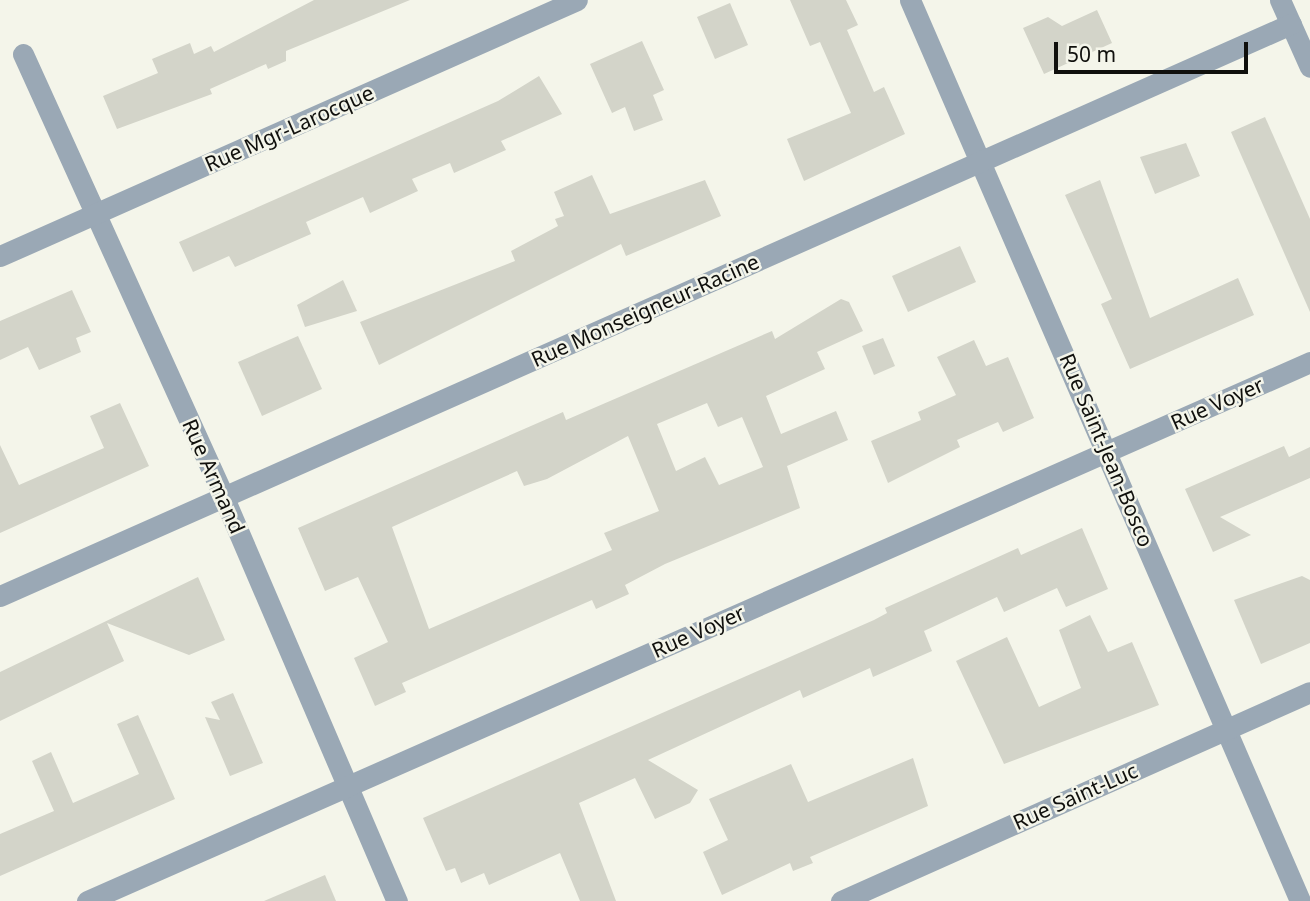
<!DOCTYPE html>
<html>
<head>
<meta charset="utf-8">
<style>
  body { margin:0 }
  #map { position:relative; width:1310px; height:901px; overflow:hidden; background:#f4f5ea; font-family:"Noto Sans",sans-serif }
  div>[style] { position:absolute }
  .building>* { inset:0; background:#d3d4c9 }
  .minor>* { height:21px; margin:-10.5px; padding:0 10.5px; transform-origin:10.5px; border-radius:10.5px; background:#9aa8b5 }
  span { translate:-50% -50%; white-space:nowrap; text-align:center; line-height:1.15; -webkit-text-stroke:5px #f4f5ea; paint-order:stroke }
  .street-label { font-size:21px; color:#10100d }
  .scale { position:absolute; left:1054px; top:42px; width:194px; height:32px; box-sizing:border-box; border:4px solid #10100d; border-top:0; padding-left:9px; font-size:21px; line-height:24px; white-space:nowrap; color:#10100d; -webkit-text-stroke:5px #f4f5ea; paint-order:stroke }
</style>
</head>
<body>
<div id="map">
  <div class="building">
    <i style="clip-path:polygon(314px 0,410px 0,286px 51px,286px 61px,268px 69px,266px 64px,210px 89px,212px 94px,117px 129px,103px 96px,158px 73px,152px 59px,190px 43px,194px 54px,211px 46px,214px 52px)"></i>
    <i style="clip-path:polygon(790px 0,846px 0,858px 25px,847px 30px,874px 92px,884px 87px,905px 134px,804px 181px,787px 139px,851px 113px,820px 42px,810px 46px)"></i>
    <i style="clip-path:polygon(730px 3px,748px 45px,715px 59px,697px 17px)"></i>
    <i style="clip-path:polygon(1097px 10px,1112px 43px,1044px 74px,1023px 28px,1048px 17px,1062px 26px)"></i>
    <i style="clip-path:polygon(642px 41px,664px 90px,653px 95px,663px 120px,634px 131px,625px 107px,612px 113px,590px 64px)"></i>
    <i style="clip-path:polygon(539px 76px,562px 114px,501px 141px,506px 150px,454px 173px,450px 163px,412px 179px,418px 191px,370px 213px,363px 197px,306px 222px,311px 234px,235px 267px,229px 256px,193px 272px,179px 242px,498px 101px)"></i>
    <i style="clip-path:polygon(1265px 117px,1310px 219px,1310px 312px,1231px 132px)"></i>
    <i style="clip-path:polygon(1186px 143px,1200px 176px,1155px 194px,1140px 157px)"></i>
    <i style="clip-path:polygon(592px 175px,610px 214px,705px 180px,721px 216px,626px 256px,621px 244px,379px 365px,360px 322px,515px 261px,511px 251px,558px 226px,555px 219px,564px 216px,554px 192px)"></i>
    <i style="clip-path:polygon(1100px 180px,1150px 318px,1238px 278px,1254px 315px,1130px 369px,1101px 304px,1112px 299px,1065px 195px)"></i>
    <i style="clip-path:polygon(960px 246px,976px 282px,908px 312px,892px 276px)"></i>
    <i style="clip-path:polygon(343px 280px,357px 311px,305px 327px,297px 305px)"></i>
    <i style="clip-path:polygon(72px 290px,91px 332px,76px 338px,81px 352px,39px 370px,28px 347px,0 360px,0 321px)"></i>
    <i style="clip-path:polygon(evenodd,841px 299px,849px 302px,863px 331px,817px 352px,825px 369px,766px 396px,781px 434px,836px 411px,848px 440px,787px 466px,800px 508px,665px 564px,625px 585px,629px 594px,596px 609px,592px 600px,402px 683px,406px 692px,375px 706px,354px 658px,388px 642px,358px 577px,325px 591px,298px 528px,563px 412px,566px 420px,772px 331px,775px 339px,841px 299px,707px 403px,718px 427px,742px 417px,763px 467px,719px 485px,705px 457px,676px 471px,657px 424px,707px 403px,841px 299px,628px 436px,659px 511px,604px 533px,612px 550px,429px 629px,392px 527px,517px 471px,524px 486px,547px 479px,628px 436px)"></i>
    <i style="clip-path:polygon(298px 336px,322px 389px,262px 416px,238px 362px)"></i>
    <i style="clip-path:polygon(883px 338px,895px 366px,874px 375px,862px 346px)"></i>
    <i style="clip-path:polygon(974px 340px,986px 366px,1008px 357px,1034px 418px,1003px 432px,998px 422px,957px 440px,960px 447px,888px 483px,871px 441px,921px 420px,918px 412px,956px 395px,937px 357px)"></i>
    <i style="clip-path:polygon(120px 403px,149px 466px,0 533px,0 445px,19px 485px,104px 448px,90px 416px)"></i>
    <i style="clip-path:polygon(1284px 446px,1289px 457px,1310px 447px,1310px 478px,1220px 517px,1251px 535px,1213px 552px,1185px 489px)"></i>
    <i style="clip-path:polygon(1082px 528px,1108px 589px,1066px 607px,1057px 588px,1004px 612px,997px 597px,924px 631px,932px 651px,873px 677px,870px 668px,803px 698px,800px 690px,648px 760px,698px 790px,690px 803px,655px 819px,635px 778px,579px 803px,616px 901px,580px 901px,560px 853px,489px 885px,484px 873px,461px 883px,455px 868px,446px 871px,423px 818px,874px 620px,887px 613px,885px 608px,1018px 548px,1021px 555px)"></i>
    <i style="clip-path:polygon(1302px 576px,1310px 580px,1310px 643px,1261px 664px,1234px 600px)"></i>
    <i style="clip-path:polygon(198px 577px,225px 640px,189px 655px,107px 623px,124px 661px,0 721px,0 672px)"></i>
    <i style="clip-path:polygon(1090px 615px,1108px 652px,1132px 642px,1159px 705px,1004px 764px,956px 661px,1007px 637px,1039px 707px,1081px 688px,1059px 630px)"></i>
    <i style="clip-path:polygon(233px 693px,263px 763px,230px 776px,205px 717px,220px 720px,211px 702px)"></i>
    <i style="clip-path:polygon(138px 715px,175px 799px,0 876px,0 834px,54px 811px,32px 761px,51px 752px,73px 803px,139px 774px,117px 724px)"></i>
    <i style="clip-path:polygon(913px 758px,928px 806px,810px 857px,813px 863px,793px 871px,790px 863px,722px 895px,703px 852px,728px 840px,709px 799px,791px 764px,808px 802px)"></i>
    <i style="clip-path:polygon(325px 875px,336px 901px,264px 901px)"></i>
  </div>
  <div class="minor">
    <i style="left:910px;top:0;width:982px;rotate:66.59deg"></i>
    <i style="left:1280px;top:0;width:73px;rotate:65.9deg"></i>
    <i style="left:23px;top:54px;width:487px;rotate:65.6deg"></i>
    <i style="left:224px;top:498px;width:439px;rotate:66.8deg"></i>
    <i style="left:0;top:256px;width:631px;rotate:-23.93deg"></i>
    <i style="left:0;top:596px;width:1412px;rotate:-23.9deg"></i>
    <i style="left:87px;top:901px;width:1337px;rotate:-23.78deg"></i>
    <i style="left:841px;top:901px;width:513px;rotate:-24.02deg"></i>
  </div>
  <div class="street-label">
    <span style="left:289px;top:128px;rotate:-24deg">Rue Mgr-Larocque</span>
    <span style="left:645px;top:310px;rotate:-24deg">Rue Monseigneur-Racine</span>
    <span style="left:1217px;top:403px;rotate:-24deg">Rue Voyer</span>
    <span style="left:1107px;top:450px;rotate:67deg">Rue Saint-Jean-Bosco</span>
    <span style="left:214px;top:476px;rotate:66deg">Rue Armand</span>
    <span style="left:698px;top:631px;rotate:-24deg">Rue Voyer</span>
    <span style="left:1075px;top:796px;rotate:-24deg">Rue Saint-Luc</span>
  </div>
  <div class="scale">50 m</div>
</div>
</body>
</html>
